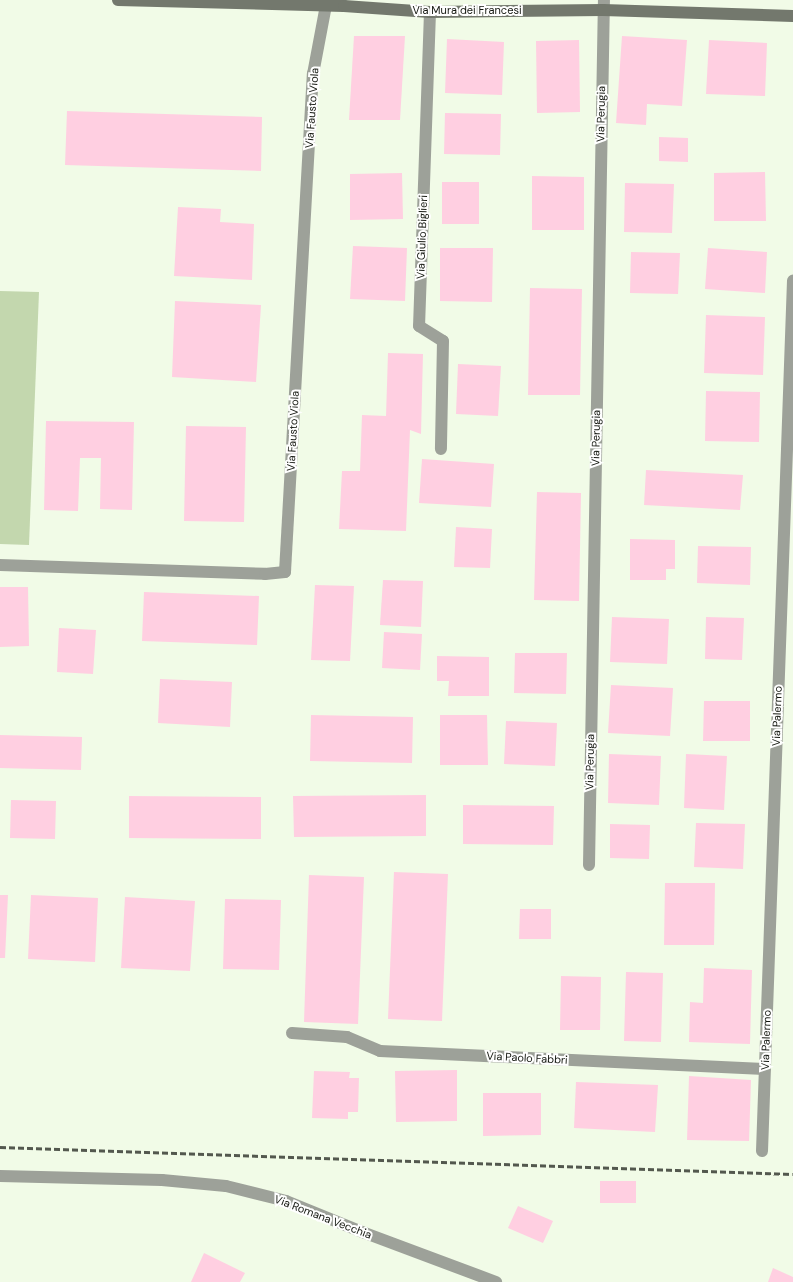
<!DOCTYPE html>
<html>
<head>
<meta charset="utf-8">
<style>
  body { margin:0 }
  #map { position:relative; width:793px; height:1282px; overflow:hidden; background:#f1fbe7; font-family:"DM Sans",sans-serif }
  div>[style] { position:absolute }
  .green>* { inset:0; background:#c3d7ae }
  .building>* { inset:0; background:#ffcfe1 }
  .street>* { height:12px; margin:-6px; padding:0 6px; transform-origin:6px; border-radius:6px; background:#9da199 }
  .secondary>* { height:12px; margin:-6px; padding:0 6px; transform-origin:6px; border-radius:6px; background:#73786d }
  .rail>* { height:3px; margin-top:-1.5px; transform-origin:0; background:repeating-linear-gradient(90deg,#53584e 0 6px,transparent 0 9px) }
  span { translate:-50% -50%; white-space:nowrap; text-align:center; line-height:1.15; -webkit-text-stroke:4px #fff; paint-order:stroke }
  .street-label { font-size:11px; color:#13160f }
</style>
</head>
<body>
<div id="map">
  <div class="green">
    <i style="clip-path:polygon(0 291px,39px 292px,29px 545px,0 544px)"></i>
  </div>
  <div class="building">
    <i style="clip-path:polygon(354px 36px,405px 36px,400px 120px,349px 120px)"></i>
    <i style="clip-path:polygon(622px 36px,687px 40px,682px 106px,647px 104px,646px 125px,616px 123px)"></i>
    <i style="clip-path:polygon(447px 39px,504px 42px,502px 95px,445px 93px)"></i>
    <i style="clip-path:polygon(579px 40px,580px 112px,537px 113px,536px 41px)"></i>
    <i style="clip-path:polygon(709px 40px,767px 43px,765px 96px,706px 94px)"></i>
    <i style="clip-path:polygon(67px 111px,262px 117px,261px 171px,65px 165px)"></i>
    <i style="clip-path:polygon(445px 113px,501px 114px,500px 155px,444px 154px)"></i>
    <i style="clip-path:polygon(659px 137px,688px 138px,688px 162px,659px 161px)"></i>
    <i style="clip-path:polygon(765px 172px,766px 221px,714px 221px,714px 173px)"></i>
    <i style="clip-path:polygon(402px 173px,403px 219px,350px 220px,350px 174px)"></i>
    <i style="clip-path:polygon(532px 176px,584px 177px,584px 230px,532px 230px)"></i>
    <i style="clip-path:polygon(442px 182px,479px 182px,479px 224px,442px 224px)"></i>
    <i style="clip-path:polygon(625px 183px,674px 184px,672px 233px,624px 232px)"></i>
    <i style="clip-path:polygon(178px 207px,221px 209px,220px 222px,254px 224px,252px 280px,174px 276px)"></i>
    <i style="clip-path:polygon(353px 246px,407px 248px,405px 301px,350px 299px)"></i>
    <i style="clip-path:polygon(440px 248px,493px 248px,492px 302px,440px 301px)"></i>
    <i style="clip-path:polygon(708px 248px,767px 252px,765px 293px,705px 289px)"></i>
    <i style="clip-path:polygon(631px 252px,680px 253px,678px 294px,630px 293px)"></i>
    <i style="clip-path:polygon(530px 288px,582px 289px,580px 395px,528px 395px)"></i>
    <i style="clip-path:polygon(175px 301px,261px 305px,256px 382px,172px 377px)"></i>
    <i style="clip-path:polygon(706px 315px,765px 317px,763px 375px,704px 373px)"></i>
    <i style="clip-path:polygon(388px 353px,423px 354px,421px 434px,410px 430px,406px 531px,339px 529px,342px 471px,360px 471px,362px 415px,386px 416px)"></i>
    <i style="clip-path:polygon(458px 364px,501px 366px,498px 416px,456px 414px)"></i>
    <i style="clip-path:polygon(706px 391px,760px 392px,759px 442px,705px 441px)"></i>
    <i style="clip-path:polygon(46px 421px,134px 422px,132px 510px,100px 509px,101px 458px,80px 458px,78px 511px,44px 510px)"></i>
    <i style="clip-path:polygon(186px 426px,246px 427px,244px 522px,184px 521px)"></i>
    <i style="clip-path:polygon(422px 459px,494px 464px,491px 507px,419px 503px)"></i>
    <i style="clip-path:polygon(646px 470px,743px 475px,740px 510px,644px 505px)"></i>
    <i style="clip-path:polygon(537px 492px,581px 493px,579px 601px,534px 600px)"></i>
    <i style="clip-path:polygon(456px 527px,492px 529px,490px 568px,454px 567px)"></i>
    <i style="clip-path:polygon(630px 539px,675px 540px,675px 569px,666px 569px,666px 580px,630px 580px)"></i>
    <i style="clip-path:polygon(698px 546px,751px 547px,750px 585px,697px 583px)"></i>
    <i style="clip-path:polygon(383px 580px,423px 581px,421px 627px,380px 625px)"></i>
    <i style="clip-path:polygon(315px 585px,354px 586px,350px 661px,311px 660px)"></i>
    <i style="clip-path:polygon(0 587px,28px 587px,29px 646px,0 647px)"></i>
    <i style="clip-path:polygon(144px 592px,259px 596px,257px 645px,142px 641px)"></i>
    <i style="clip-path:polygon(612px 617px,669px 619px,667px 664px,610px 662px)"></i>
    <i style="clip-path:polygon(706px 617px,744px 618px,742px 660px,705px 659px)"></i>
    <i style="clip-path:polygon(59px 628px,96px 630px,93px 674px,57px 672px)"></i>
    <i style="clip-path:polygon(384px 632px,422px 634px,420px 670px,382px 668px)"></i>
    <i style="clip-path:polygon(515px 653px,567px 653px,566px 694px,514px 693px)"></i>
    <i style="clip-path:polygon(437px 656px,489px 657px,489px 696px,448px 696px,449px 681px,437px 681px)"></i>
    <i style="clip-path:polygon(160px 679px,232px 682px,230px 727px,158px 723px)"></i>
    <i style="clip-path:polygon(611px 685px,673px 688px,670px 736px,608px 733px)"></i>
    <i style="clip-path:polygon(704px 701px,750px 701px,750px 741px,703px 741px)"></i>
    <i style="clip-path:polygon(311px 715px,413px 717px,412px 763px,310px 761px)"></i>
    <i style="clip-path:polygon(440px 715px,487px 715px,488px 765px,440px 765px)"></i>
    <i style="clip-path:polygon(506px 721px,557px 723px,555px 766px,504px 764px)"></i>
    <i style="clip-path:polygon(0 735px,82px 737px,81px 770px,0 768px)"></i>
    <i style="clip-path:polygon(609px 754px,661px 756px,659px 805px,608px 803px)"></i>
    <i style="clip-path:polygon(686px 754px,727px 756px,724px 810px,684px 808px)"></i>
    <i style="clip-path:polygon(426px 795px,426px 836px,294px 837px,293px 796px)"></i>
    <i style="clip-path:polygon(129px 796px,261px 797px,261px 839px,129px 838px)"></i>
    <i style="clip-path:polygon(11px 800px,56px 801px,55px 839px,10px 838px)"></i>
    <i style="clip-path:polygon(463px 805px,554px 806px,553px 845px,463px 844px)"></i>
    <i style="clip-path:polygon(696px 823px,745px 824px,743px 869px,694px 867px)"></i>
    <i style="clip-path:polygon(610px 824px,650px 825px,649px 859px,610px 858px)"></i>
    <i style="clip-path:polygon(394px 872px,448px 874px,442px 1021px,388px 1019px)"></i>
    <i style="clip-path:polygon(309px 875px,364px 877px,358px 1024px,304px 1022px)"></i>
    <i style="clip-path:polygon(665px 883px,715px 883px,714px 945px,664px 945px)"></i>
    <i style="clip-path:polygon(0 895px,8px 895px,5px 958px,0 958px)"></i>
    <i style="clip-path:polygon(31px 895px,98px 898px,95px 962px,28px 959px)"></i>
    <i style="clip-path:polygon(125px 897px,195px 901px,190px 971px,121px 968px)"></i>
    <i style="clip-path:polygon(225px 899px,281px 900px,279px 970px,223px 969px)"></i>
    <i style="clip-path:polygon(520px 909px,551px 909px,551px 939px,519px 939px)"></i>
    <i style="clip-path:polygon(704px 968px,752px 970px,750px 1044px,689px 1042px,690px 1002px,703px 1003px)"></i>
    <i style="clip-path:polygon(626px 972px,663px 973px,661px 1042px,624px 1041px)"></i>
    <i style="clip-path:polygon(561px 976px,601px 977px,600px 1030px,560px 1030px)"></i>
    <i style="clip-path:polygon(457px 1070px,457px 1121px,396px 1122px,395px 1071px)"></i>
    <i style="clip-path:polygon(314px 1071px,350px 1072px,349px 1078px,359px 1078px,358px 1112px,348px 1112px,348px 1119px,312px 1118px)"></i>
    <i style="clip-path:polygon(689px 1076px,751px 1080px,749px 1141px,687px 1140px)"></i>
    <i style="clip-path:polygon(576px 1082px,658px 1085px,655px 1132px,574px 1128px)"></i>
    <i style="clip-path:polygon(483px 1093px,541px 1093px,541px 1135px,483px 1136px)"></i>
    <i style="clip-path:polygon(600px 1181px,636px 1181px,636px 1203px,600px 1203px)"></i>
    <i style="clip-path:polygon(518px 1206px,553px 1221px,543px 1243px,508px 1228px)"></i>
    <i style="clip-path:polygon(204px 1253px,245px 1273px,240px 1282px,191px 1282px)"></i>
    <i style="clip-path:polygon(773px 1268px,793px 1277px,793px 1282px,768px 1282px)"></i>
  </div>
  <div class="street">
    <i style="left:430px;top:12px;width:314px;rotate:92deg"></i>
    <i style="left:419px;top:326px;width:28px;rotate:32deg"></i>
    <i style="left:443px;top:341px;width:108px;rotate:91.1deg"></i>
    <i style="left:0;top:565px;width:265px;rotate:1.9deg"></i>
    <i style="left:265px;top:574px;width:20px;rotate:-6deg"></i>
    <i style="left:285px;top:572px;width:499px;rotate:-86.8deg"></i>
    <i style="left:313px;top:74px;width:75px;rotate:-79.3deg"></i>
    <i style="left:589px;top:865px;width:865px;rotate:-89.01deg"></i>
    <i style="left:292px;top:1033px;width:55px;rotate:4.2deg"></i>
    <i style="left:347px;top:1037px;width:36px;rotate:23deg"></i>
    <i style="left:380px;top:1051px;width:385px;rotate:2.7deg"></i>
    <i style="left:762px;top:1151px;width:871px;rotate:-87.96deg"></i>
    <i style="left:0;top:1176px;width:162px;rotate:1.4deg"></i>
    <i style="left:162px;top:1180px;width:64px;rotate:5.4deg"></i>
    <i style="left:226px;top:1186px;width:62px;rotate:14deg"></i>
    <i style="left:286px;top:1201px;width:85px;rotate:22.1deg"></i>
    <i style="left:365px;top:1233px;width:140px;rotate:20.5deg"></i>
  </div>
  <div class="secondary">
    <i style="left:118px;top:0;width:226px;rotate:1.5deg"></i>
    <i style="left:344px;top:6px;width:86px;rotate:4deg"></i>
    <i style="left:430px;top:12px;width:173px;rotate:-0.7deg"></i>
    <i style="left:603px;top:10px;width:190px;rotate:1.8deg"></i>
  </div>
  <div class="rail">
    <i style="left:0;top:1147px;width:793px;rotate:1.95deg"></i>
  </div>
  <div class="street-label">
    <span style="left:467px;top:10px">Via Mura dei Francesi</span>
    <span style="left:312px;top:108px;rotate:-86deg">Via Fausto Viola</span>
    <span style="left:601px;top:114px;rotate:-89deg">Via Perugia</span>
    <span style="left:422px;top:237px;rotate:-88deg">Via Giulio Biglieri</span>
    <span style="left:293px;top:431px;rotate:-87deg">Via Fausto Viola</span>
    <span style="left:596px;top:438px;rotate:-89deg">Via Perugia</span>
    <span style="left:777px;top:716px;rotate:-88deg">Via Palermo</span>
    <span style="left:590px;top:762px;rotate:-89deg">Via Perugia</span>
    <span style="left:766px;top:1040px;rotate:-88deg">Via Palermo</span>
    <span style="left:527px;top:1058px;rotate:3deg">Via Paolo Fabbri</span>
    <span style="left:323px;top:1217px;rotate:21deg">Via Romana Vecchia</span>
  </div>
</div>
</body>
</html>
